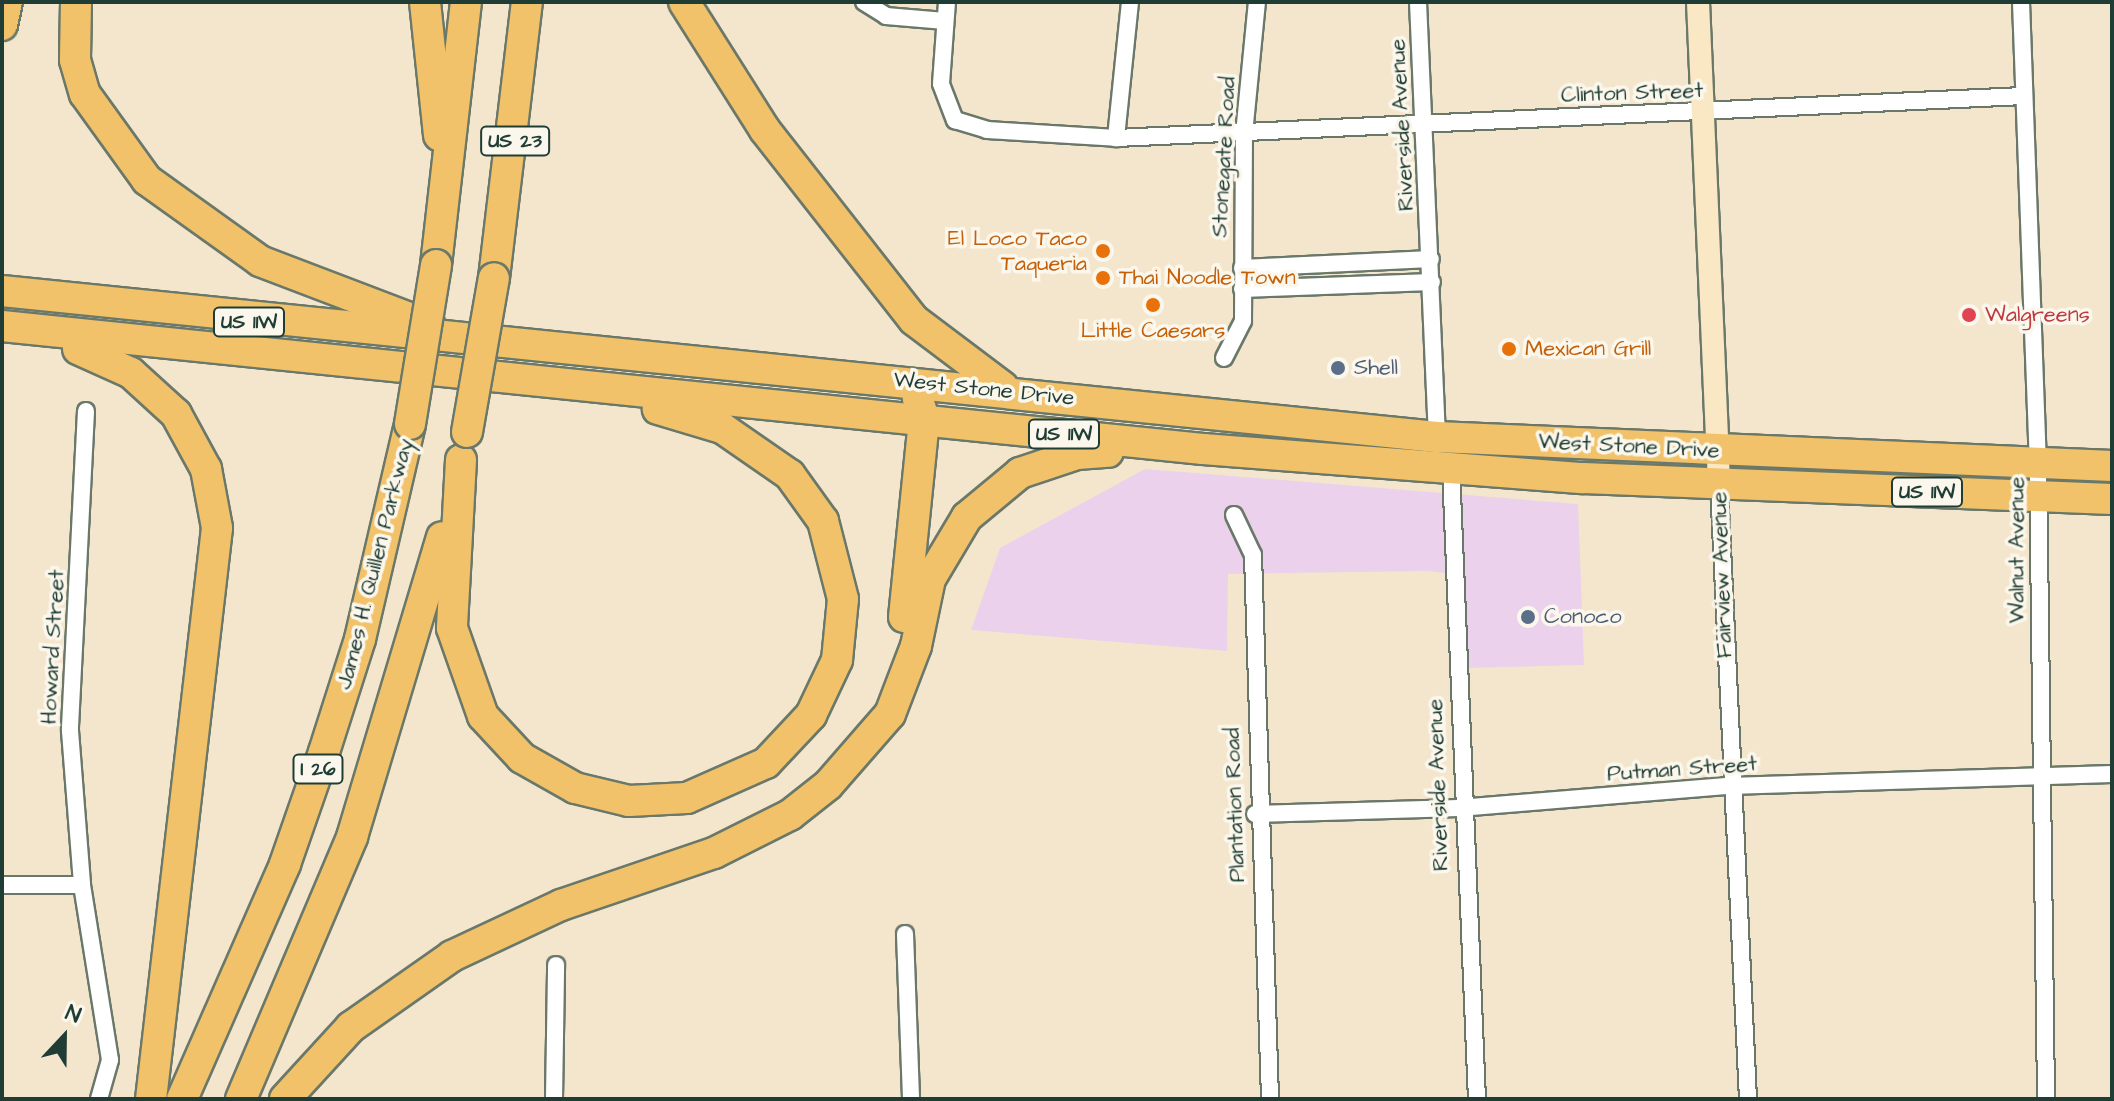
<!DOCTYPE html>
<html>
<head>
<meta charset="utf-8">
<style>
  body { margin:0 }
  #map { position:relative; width:2114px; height:1101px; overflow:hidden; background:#f4e6cd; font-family:"Architects Daughter",sans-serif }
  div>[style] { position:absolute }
  .built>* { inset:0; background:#ebd1ec }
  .roads { filter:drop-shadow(2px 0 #6a786a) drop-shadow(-2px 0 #6a786a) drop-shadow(0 2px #6a786a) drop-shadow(0 -2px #6a786a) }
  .street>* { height:16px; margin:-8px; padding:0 8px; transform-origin:8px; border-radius:8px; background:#fff }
  .secondary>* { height:22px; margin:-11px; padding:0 11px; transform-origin:11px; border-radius:11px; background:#fae7c3 }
  .highway>* { height:30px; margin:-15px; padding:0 15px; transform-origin:15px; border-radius:15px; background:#f2c26a }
  .bridges { filter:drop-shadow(2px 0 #6a786a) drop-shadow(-2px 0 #6a786a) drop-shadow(0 2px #6a786a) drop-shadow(0 -2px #6a786a) }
  .highway-bridge>* { height:30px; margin:-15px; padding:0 15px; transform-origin:15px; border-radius:15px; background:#f2c26a }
  .dots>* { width:22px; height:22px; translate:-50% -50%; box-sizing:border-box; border:4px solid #fbf7ec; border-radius:50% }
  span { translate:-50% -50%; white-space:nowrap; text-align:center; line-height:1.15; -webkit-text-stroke:7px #fbf7ec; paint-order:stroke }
  .shield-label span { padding:2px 6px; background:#fbf7ec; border:2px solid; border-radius:6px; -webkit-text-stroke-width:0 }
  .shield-label { font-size:20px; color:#1f3d34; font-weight:700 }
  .street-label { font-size:22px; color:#1f3d34 }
  .food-label { font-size:22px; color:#c56008 }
  .right { translate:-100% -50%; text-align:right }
  .left { translate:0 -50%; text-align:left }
  .health-label { font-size:22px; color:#be3a42 }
  .service-label { font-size:22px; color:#4e5e75 }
  .frame { position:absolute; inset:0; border:4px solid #1f3d34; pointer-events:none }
  .north { position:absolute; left:24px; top:997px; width:80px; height:80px; -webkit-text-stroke:6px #fbf7ec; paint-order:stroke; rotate:22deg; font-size:22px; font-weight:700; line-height:32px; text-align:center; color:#1f3d34 }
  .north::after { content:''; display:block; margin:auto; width:28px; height:36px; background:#1f3d34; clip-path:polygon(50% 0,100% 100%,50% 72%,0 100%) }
</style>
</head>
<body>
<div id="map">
  <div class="built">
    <i style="clip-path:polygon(1145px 469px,1578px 504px,1584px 665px,1464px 668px,1463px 575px,1427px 571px,1228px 574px,1227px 651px,971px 630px,1000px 548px)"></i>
  </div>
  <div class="roads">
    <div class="street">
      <i style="left:864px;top:2px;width:26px;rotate:32deg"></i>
      <i style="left:886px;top:16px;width:59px;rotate:4.8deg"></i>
      <i style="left:947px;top:2px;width:82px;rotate:94.2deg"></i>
      <i style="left:941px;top:84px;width:39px;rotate:69deg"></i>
      <i style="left:955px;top:120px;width:34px;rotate:17deg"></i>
      <i style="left:987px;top:130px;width:129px;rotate:3.5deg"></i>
      <i style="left:1130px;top:2px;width:137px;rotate:95.9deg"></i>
      <i style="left:1116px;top:138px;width:907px;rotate:-2.65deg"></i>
      <i style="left:1418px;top:2px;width:435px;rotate:87.5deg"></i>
      <i style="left:2021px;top:2px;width:460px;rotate:87.9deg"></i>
      <i style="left:2038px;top:462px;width:637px;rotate:89.28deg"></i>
      <i style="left:1242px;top:268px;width:189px;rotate:-2.7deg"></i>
      <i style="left:1242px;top:289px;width:190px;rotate:-2.1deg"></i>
      <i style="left:1224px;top:358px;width:42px;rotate:-62.8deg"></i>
      <i style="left:1243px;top:321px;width:187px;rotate:-89.7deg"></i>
      <i style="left:1244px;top:134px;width:133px;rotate:-84.4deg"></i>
      <i style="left:86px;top:411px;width:320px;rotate:92.9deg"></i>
      <i style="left:70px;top:731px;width:154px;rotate:85.5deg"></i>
      <i style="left:82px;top:885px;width:177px;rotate:80.9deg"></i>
      <i style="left:110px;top:1060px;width:41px;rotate:105.8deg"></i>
      <i style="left:1451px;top:469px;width:631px;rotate:87.64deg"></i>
      <i style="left:1719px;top:484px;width:616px;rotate:87.3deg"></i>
      <i style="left:1234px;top:515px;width:44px;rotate:64.6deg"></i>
      <i style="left:1253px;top:555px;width:544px;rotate:88.21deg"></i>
      <i style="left:1255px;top:814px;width:204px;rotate:-1.7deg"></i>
      <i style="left:1459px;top:808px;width:271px;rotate:-4.7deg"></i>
      <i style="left:1729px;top:786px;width:383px;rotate:-1.8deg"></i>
      <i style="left:2px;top:885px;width:80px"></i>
      <i style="left:905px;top:934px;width:165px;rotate:87.9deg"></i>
      <i style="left:554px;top:1099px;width:134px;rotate:-89.1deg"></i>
    </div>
    <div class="secondary">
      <i style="left:1698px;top:2px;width:482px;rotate:87.5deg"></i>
    </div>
    <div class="highway">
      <i style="left:76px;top:2px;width:58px;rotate:91deg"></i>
      <i style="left:75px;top:60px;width:35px;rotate:74deg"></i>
      <i style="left:85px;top:94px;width:106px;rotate:54.2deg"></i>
      <i style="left:147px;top:180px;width:139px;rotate:35.6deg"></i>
      <i style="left:260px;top:261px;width:182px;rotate:20.9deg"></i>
      <i style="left:425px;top:2px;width:134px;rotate:84deg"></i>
      <i style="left:684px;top:2px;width:151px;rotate:57.7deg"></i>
      <i style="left:765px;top:130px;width:241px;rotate:51.9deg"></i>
      <i style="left:914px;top:320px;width:111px;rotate:37deg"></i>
      <i style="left:2px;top:25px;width:24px;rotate:-78deg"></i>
      <i style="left:436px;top:265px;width:265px;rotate:-83.5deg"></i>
      <i style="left:494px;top:278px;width:278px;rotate:-83.2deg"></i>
      <i style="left:2px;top:291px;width:1442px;rotate:5.81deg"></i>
      <i style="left:1437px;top:437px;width:676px;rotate:2.46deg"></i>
      <i style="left:2px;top:326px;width:1207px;rotate:5.85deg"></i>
      <i style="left:1203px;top:449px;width:381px;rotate:4.4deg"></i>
      <i style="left:1583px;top:478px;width:529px;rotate:2.27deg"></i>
      <i style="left:78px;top:349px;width:58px;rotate:24.4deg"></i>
      <i style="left:131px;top:373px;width:61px;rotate:42.3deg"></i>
      <i style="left:176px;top:414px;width:63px;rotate:61.4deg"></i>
      <i style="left:206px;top:469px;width:60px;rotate:79.4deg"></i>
      <i style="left:217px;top:528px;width:575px;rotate:96.59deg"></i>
      <i style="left:461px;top:460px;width:168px;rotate:93.1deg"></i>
      <i style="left:452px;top:628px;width:93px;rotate:70.6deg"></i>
      <i style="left:483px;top:716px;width:57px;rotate:47.1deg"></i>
      <i style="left:522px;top:758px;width:61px;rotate:29.5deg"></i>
      <i style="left:575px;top:788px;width:56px;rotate:13.5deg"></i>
      <i style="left:629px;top:801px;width:58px;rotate:-3deg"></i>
      <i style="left:687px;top:798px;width:86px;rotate:-23.9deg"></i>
      <i style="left:766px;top:763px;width:66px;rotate:-46.8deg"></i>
      <i style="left:811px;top:715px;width:61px;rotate:-64.7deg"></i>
      <i style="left:837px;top:660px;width:61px;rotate:-84.4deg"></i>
      <i style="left:843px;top:599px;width:81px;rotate:-104.4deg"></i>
      <i style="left:823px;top:521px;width:57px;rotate:-125.7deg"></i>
      <i style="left:790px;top:475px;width:83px;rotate:-145.3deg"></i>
      <i style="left:722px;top:428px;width:67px;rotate:-163.5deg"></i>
      <i style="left:904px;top:617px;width:199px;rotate:-84.2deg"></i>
      <i style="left:924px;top:419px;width:21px;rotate:-107deg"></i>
      <i style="left:182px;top:1099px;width:257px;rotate:-66.3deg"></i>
      <i style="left:285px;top:864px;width:119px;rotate:-70.8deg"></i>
      <i style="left:324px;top:752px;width:119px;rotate:-72.3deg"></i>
      <i style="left:360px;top:639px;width:221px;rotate:-76.9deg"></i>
      <i style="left:241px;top:1099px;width:285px;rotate:-67deg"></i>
      <i style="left:352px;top:837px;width:313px;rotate:-73.3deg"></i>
      <i style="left:285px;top:1099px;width:98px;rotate:-47.5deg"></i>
      <i style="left:351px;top:1027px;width:123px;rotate:-35.1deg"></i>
      <i style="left:452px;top:956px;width:120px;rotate:-25.1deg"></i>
      <i style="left:561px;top:905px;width:162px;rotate:-18.8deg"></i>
      <i style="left:714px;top:853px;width:85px;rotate:-26.6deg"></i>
      <i style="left:790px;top:815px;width:48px;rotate:-38.3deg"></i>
      <i style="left:828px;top:785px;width:94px;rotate:-48.9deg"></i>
      <i style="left:890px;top:714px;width:73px;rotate:-69.1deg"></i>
      <i style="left:916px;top:646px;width:68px;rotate:-78.2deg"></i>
      <i style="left:930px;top:579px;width:72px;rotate:-59.2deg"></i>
      <i style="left:967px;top:517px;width:69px;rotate:-39.7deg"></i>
      <i style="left:1020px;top:473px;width:60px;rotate:-18.4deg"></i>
      <i style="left:1077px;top:454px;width:31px;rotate:-4deg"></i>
    </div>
  </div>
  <div class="bridges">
    <div class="highway-bridge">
      <i style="left:410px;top:424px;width:161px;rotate:-80.7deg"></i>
      <i style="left:467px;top:432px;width:156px;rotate:-80.1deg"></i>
    </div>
  </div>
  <div class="dots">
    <i style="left:1103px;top:251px;background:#e8710a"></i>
    <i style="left:1103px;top:278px;background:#e8710a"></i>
    <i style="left:1153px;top:305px;background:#e8710a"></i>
    <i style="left:1969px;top:315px;background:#e0444e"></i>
    <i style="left:1509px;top:349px;background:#e8710a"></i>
    <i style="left:1338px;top:368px;background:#5c6f8a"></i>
    <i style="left:1528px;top:617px;background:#5c6f8a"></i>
  </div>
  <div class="shield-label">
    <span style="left:515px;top:141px">US 23</span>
    <span style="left:249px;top:322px">US 11W</span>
    <span style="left:1064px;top:434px">US 11W</span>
    <span style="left:1927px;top:492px">US 11W</span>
    <span style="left:318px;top:769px">I 26</span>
  </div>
  <div class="street-label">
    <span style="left:1632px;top:93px;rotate:-2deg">Clinton Street</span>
    <span style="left:1402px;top:125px;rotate:-93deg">Riverside Avenue</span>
    <span style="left:1224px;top:157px;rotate:-87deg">Stonegate Road</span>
    <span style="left:984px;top:389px;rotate:6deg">West Stone Drive</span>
    <span style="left:1629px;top:446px;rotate:3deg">West Stone Drive</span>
    <span style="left:2017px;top:550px;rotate:-90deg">Walnut Avenue</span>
    <span style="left:375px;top:564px;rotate:-76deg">James H. Quillen Parkway</span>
    <span style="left:1722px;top:575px;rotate:-92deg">Fairview Avenue</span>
    <span style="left:53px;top:647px;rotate:-87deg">Howard Street</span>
    <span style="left:1682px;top:769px;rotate:-4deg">Putman Street</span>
    <span style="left:1438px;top:785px;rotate:-92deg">Riverside Avenue</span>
    <span style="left:1235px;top:805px;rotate:-92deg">Plantation Road</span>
  </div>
  <div class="food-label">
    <span class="right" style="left:1087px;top:251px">El Loco Taco<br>Taqueria</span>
    <span class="left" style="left:1119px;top:278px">Thai Noodle Town</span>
    <span style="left:1153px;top:331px">Little Caesars</span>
    <span class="left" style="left:1525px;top:349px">Mexican Grill</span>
  </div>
  <div class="health-label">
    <span class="left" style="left:1985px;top:315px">Walgreens</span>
  </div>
  <div class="service-label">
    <span class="left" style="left:1354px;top:368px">Shell</span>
    <span class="left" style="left:1544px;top:617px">Conoco</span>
  </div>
  <div class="frame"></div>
  <div class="north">N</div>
</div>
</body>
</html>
